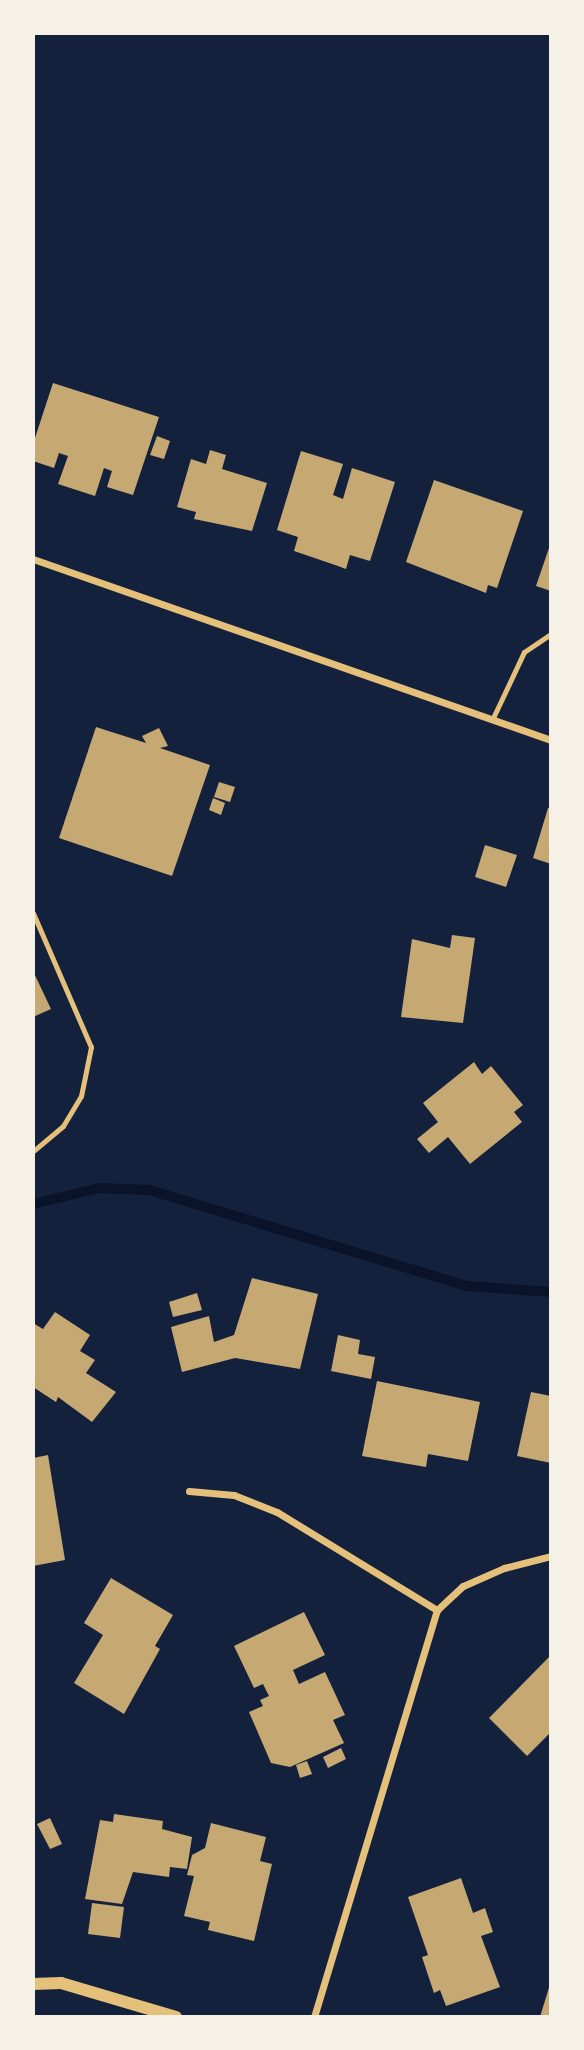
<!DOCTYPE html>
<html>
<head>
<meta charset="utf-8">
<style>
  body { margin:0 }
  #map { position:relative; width:584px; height:2050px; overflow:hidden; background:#14213d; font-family:Ubuntu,sans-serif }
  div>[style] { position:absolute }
  .stream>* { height:10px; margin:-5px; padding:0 5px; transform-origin:5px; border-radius:5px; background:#0b132b }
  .building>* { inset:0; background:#c6a872 }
  .service>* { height:5px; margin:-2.5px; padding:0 2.5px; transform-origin:2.5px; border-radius:2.5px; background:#e5c07b }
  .minor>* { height:7px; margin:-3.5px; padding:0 3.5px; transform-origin:3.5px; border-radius:3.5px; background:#e5c07b }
  .tertiary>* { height:12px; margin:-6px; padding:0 6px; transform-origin:6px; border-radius:6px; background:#e5c07b }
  span { translate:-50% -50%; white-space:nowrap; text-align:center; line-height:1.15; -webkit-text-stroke:6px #f6f1e7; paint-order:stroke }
  .frame { position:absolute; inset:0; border:35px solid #f6f1e7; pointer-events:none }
</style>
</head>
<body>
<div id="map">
  <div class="stream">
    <i style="left:33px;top:1204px;width:68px;rotate:-13.6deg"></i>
    <i style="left:99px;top:1188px;width:50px;rotate:2.3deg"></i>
    <i style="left:149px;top:1190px;width:331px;rotate:16.8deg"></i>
    <i style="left:466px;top:1286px;width:85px;rotate:4deg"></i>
  </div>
  <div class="building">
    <i style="clip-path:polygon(53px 383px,159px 417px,133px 495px,107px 487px,112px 471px,104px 468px,95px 496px,58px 484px,68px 456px,59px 453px,54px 468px,33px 461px,33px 444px)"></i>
    <i style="clip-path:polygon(157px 436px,170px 441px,164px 459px,150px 455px)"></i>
    <i style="clip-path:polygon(210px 450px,226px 455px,222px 469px,267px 483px,252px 531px,194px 519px,196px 512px,177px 507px,191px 459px,206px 464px)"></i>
    <i style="clip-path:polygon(301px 451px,343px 464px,333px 495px,343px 499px,352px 468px,395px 482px,370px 561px,350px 555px,346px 569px,338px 566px,294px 551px,298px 537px,277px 530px)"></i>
    <i style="clip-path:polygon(434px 480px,523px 511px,497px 588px,488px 585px,486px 593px,406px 562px)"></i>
    <i style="clip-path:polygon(550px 545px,551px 546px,551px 591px,536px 586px)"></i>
    <i style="clip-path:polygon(96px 727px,146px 743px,142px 736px,159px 728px,168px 746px,160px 748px,210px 765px,172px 876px,59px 838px)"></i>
    <i style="clip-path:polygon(219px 782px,235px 787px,230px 802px,214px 797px)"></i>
    <i style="clip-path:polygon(213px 798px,225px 803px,221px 815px,209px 810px)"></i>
    <i style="clip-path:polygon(548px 808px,551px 808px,551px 864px,533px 858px)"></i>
    <i style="clip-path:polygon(485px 845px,517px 855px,506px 887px,475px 877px)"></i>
    <i style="clip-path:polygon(452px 935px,475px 938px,463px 1023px,401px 1017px,412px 939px,450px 948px)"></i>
    <i style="clip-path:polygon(33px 971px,51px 1009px,33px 1017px)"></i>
    <i style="clip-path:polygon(474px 1062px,482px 1074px,491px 1066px,523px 1105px,514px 1112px,522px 1122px,470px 1164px,448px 1137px,429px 1153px,417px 1139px,438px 1122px,423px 1103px)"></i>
    <i style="clip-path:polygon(252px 1278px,318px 1294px,300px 1369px,235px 1358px,182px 1372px,171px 1327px,209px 1316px,214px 1342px,234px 1335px)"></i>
    <i style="clip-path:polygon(197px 1293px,202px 1310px,173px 1317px,169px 1302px)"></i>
    <i style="clip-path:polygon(55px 1312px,90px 1335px,80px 1351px,95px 1360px,86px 1373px,116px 1392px,92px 1422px,58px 1397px,56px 1402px,33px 1387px,33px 1323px,43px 1329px)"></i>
    <i style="clip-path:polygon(338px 1335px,360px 1340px,358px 1354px,375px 1357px,371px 1379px,331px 1371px)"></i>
    <i style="clip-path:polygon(377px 1381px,480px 1402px,468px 1461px,428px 1454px,426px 1467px,362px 1456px)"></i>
    <i style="clip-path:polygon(531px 1392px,551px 1396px,551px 1463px,517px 1456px)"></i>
    <i style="clip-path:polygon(48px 1455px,65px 1560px,33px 1566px,33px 1458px)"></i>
    <i style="clip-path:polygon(111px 1578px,173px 1615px,155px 1646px,160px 1649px,124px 1714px,74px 1683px,103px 1635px,84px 1623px)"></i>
    <i style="clip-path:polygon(304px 1612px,325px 1655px,293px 1670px,299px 1684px,325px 1672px,345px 1715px,333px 1720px,344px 1743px,290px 1767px,271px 1763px,249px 1712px,263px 1706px,260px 1700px,269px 1696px,263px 1684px,254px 1688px,234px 1646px)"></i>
    <i style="clip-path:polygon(551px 1655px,551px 1732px,527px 1756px,489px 1718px)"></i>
    <i style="clip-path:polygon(341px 1748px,346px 1759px,328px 1768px,323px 1757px)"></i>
    <i style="clip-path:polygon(307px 1761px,312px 1774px,300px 1778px,296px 1765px)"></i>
    <i style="clip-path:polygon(114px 1814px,163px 1821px,162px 1829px,192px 1837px,187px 1869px,170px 1867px,169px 1877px,133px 1872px,122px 1904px,85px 1899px,100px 1820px,113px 1822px)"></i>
    <i style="clip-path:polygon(50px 1818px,62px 1844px,50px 1849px,37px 1824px)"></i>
    <i style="clip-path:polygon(211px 1823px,266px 1837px,260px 1861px,272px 1864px,254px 1941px,208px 1930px,210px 1922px,184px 1916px,194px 1876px,187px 1875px,192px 1855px,205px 1848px)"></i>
    <i style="clip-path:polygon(461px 1878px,473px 1913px,485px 1908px,493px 1932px,481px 1936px,500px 1987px,446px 2006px,440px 1990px,434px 1993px,422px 1957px,428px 1955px,408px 1897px)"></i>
    <i style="clip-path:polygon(92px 1903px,124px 1907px,120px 1938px,88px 1934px)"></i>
    <i style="clip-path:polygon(550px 1984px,551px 2017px,540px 2017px)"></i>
  </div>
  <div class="service">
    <i style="left:492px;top:720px;width:75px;rotate:-64.8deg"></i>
    <i style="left:524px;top:652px;width:32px;rotate:-34deg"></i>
    <i style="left:33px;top:913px;width:146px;rotate:66.6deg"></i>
    <i style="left:91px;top:1047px;width:50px;rotate:101.5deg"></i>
    <i style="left:81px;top:1096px;width:35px;rotate:121deg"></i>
    <i style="left:63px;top:1126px;width:39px;rotate:140deg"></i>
  </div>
  <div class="minor">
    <i style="left:33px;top:559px;width:549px;rotate:19.26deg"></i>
    <i style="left:189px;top:1491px;width:45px;rotate:5.1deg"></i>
    <i style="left:234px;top:1495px;width:46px;rotate:21.6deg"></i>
    <i style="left:277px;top:1512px;width:188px;rotate:31.5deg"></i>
    <i style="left:314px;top:2017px;width:425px;rotate:-73.2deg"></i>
    <i style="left:437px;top:1610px;width:35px;rotate:-43deg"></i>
    <i style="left:463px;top:1586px;width:45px;rotate:-23.7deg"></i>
    <i style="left:504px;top:1568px;width:49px;rotate:-14.3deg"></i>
  </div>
  <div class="tertiary">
    <i style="left:33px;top:1984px;width:28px;rotate:-2deg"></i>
    <i style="left:61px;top:1983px;width:120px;rotate:16.5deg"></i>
  </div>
  <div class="frame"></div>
</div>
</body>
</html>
